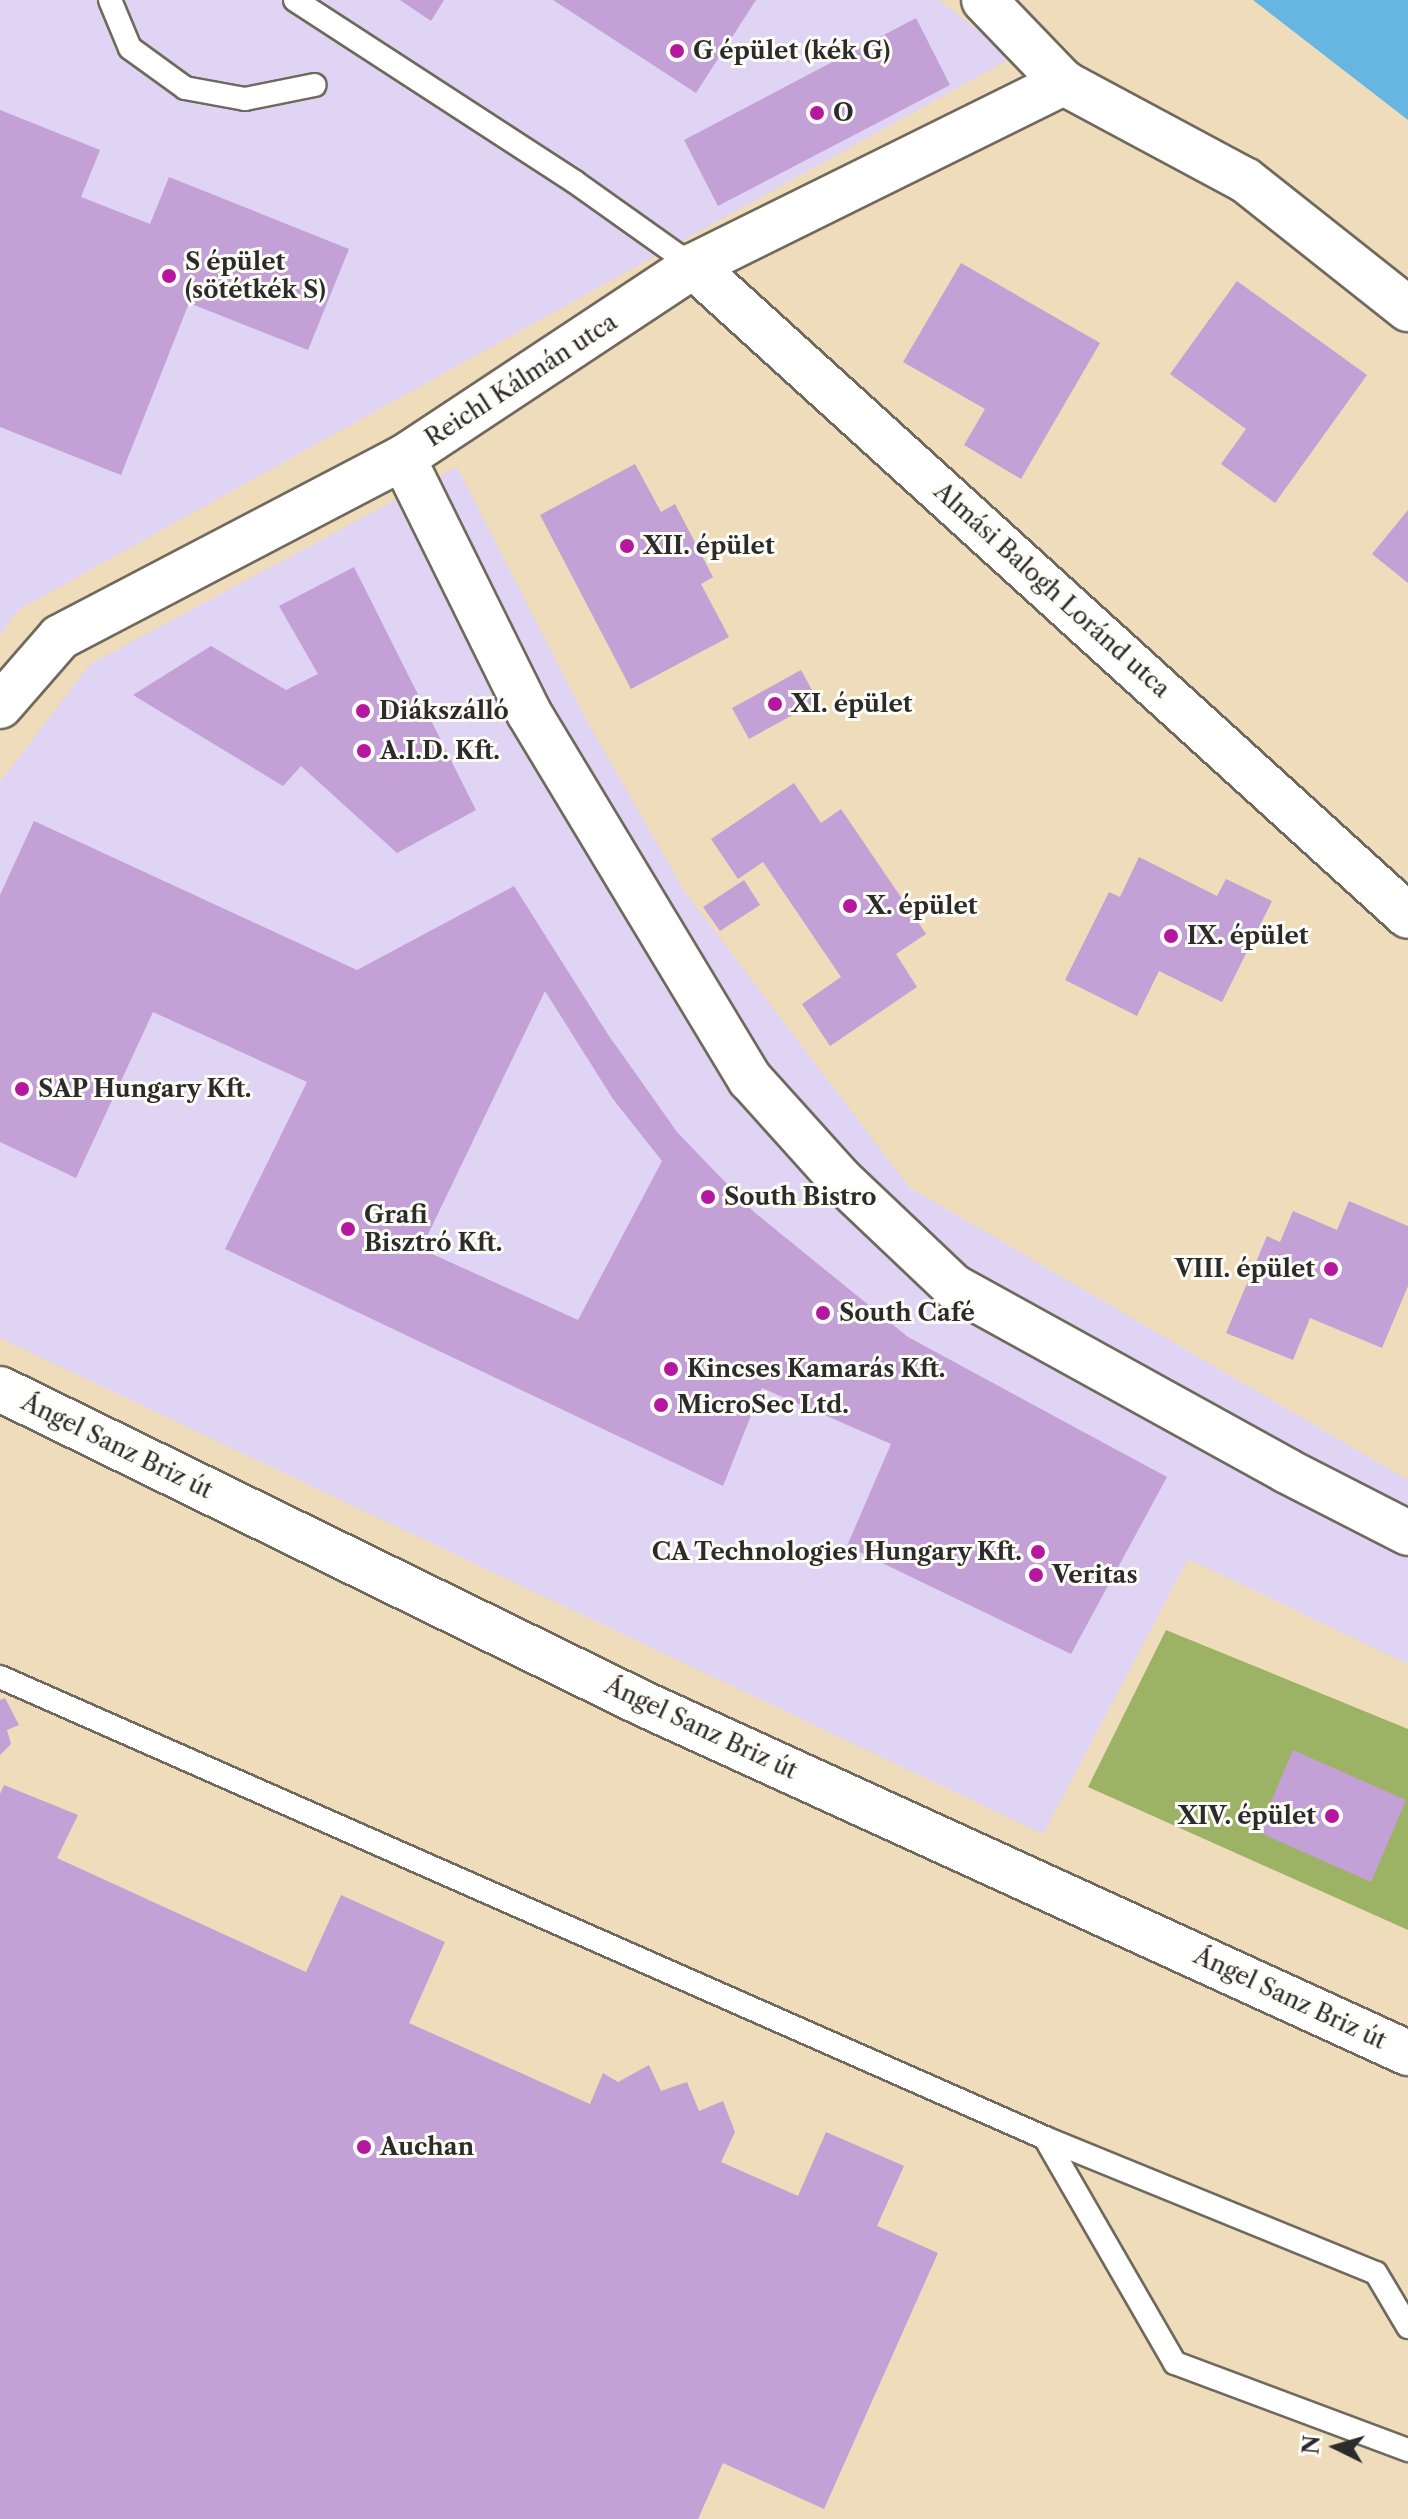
<!DOCTYPE html>
<html>
<head>
<meta charset="utf-8">
<style>
  body { margin:0 }
  #map { position:relative; width:1408px; height:2519px; overflow:hidden; background:#efdcba; font-family:"Libre Caslon Text",serif }
  div>[style] { position:absolute }
  .built>* { inset:0; background:#dfd4f4 }
  .forest>* { inset:0; background:#9cb365 }
  .water>* { inset:0; background:#67b6e2 }
  .building>* { inset:0; background:#c3a0d5 }
  .roads { filter:drop-shadow(2px 0 #70695d) drop-shadow(-2px 0 #70695d) drop-shadow(0 2px #70695d) drop-shadow(0 -2px #70695d) }
  .lane>* { height:22px; margin:-11px; padding:0 11px; transform-origin:11px; border-radius:11px; background:#fff }
  .street>* { height:44px; margin:-22px; padding:0 22px; transform-origin:22px; border-radius:22px; background:#fff }
  .secondary>* { height:44px; margin:-22px; padding:0 22px; transform-origin:22px; border-radius:22px; background:#fff }
  .dots>* { width:22px; height:22px; translate:-50% -50%; box-sizing:border-box; border:4px solid #fdfcf7; border-radius:50% }
  span { translate:-50% -50%; white-space:nowrap; text-align:center; line-height:1.15; -webkit-text-stroke:6px #fdfcf7; paint-order:stroke }
  .poi-label { font-size:24px; color:#2b2b2b; font-weight:700 }
  .left { translate:0 -50%; text-align:left }
  .right { translate:-100% -50%; text-align:right }
  .street-label { font-size:24px; color:#2b2b2b }
  .north { position:absolute; left:1296px; top:2407px; width:80px; height:80px; -webkit-text-stroke:6px #fdfcf7; paint-order:stroke; rotate:275deg; font-size:22px; font-weight:700; line-height:32px; text-align:center; color:#2b2b2b }
  .north::after { content:''; display:block; margin:auto; width:28px; height:36px; background:#2b2b2b; clip-path:polygon(50% 0,100% 100%,50% 72%,0 100%) }
</style>
</head>
<body>
<div id="map">
  <div class="built">
    <i style="clip-path:polygon(0 0,939px 0,1013px 57px,18px 610px,0 635px)"></i>
    <i style="clip-path:polygon(457px 467px,587px 721px,685px 892px,909px 1187px,1408px 1480px,1408px 1664px,1188px 1559px,1043px 1834px,0 1338px,0 782px,90px 664px)"></i>
  </div>
  <div class="forest">
    <i style="clip-path:polygon(1166px 1630px,1408px 1729px,1408px 1930px,1088px 1787px)"></i>
  </div>
  <div class="water">
    <i style="clip-path:polygon(1253px 0,1408px 0,1408px 120px)"></i>
  </div>
  <div class="building">
    <i style="clip-path:polygon(400px 0,444px 0,431px 21px)"></i>
    <i style="clip-path:polygon(553px 0,756px 0,696px 93px)"></i>
    <i style="clip-path:polygon(916px 18px,950px 85px,718px 206px,684px 140px)"></i>
    <i style="clip-path:polygon(0 110px,100px 150px,81px 197px,150px 224px,169px 177px,349px 249px,308px 350px,189px 303px,121px 475px,0 427px)"></i>
    <i style="clip-path:polygon(961px 263px,1100px 343px,1021px 479px,964px 445px,985px 409px,903px 362px)"></i>
    <i style="clip-path:polygon(1237px 281px,1367px 375px,1275px 503px,1221px 464px,1246px 429px,1170px 374px)"></i>
    <i style="clip-path:polygon(635px 464px,661px 512px,675px 504px,713px 577px,701px 584px,729px 637px,631px 689px,540px 515px)"></i>
    <i style="clip-path:polygon(1408px 510px,1408px 583px,1372px 554px)"></i>
    <i style="clip-path:polygon(354px 567px,476px 810px,397px 853px,301px 766px,283px 786px,133px 695px,211px 646px,286px 690px,318px 674px,279px 606px)"></i>
    <i style="clip-path:polygon(801px 670px,818px 701px,749px 739px,732px 708px)"></i>
    <i style="clip-path:polygon(794px 783px,821px 823px,841px 809px,926px 934px,896px 954px,917px 987px,830px 1046px,802px 1004px,841px 977px,763px 862px,738px 879px,711px 839px)"></i>
    <i style="clip-path:polygon(evenodd,34px 821px,357px 970px,514px 886px,607px 1033px,677px 1132px,754px 1212px,908px 1337px,1167px 1477px,1071px 1654px,847px 1546px,891px 1444px,762px 1388px,723px 1486px,225px 1249px,307px 1082px,153px 1012px,76px 1178px,0 1142px,0 895px,34px 821px,545px 991px,613px 1099px,662px 1161px,578px 1320px,421px 1249px,545px 991px)"></i>
    <i style="clip-path:polygon(1139px 857px,1217px 896px,1226px 879px,1272px 901px,1222px 1002px,1159px 971px,1137px 1016px,1065px 980px,1109px 892px,1120px 897px)"></i>
    <i style="clip-path:polygon(744px 880px,760px 905px,720px 931px,703px 907px)"></i>
    <i style="clip-path:polygon(1349px 1201px,1408px 1226px,1408px 1286px,1382px 1348px,1310px 1318px,1293px 1360px,1226px 1333px,1267px 1236px,1280px 1242px,1293px 1211px,1337px 1230px)"></i>
    <i style="clip-path:polygon(5px 1698px,19px 1725px,7px 1730px,11px 1744px,0 1755px,0 1700px)"></i>
    <i style="clip-path:polygon(1293px 1750px,1406px 1800px,1371px 1882px,1258px 1832px)"></i>
    <i style="clip-path:polygon(4px 1785px,78px 1815px,57px 1858px,306px 1972px,341px 1895px,445px 1942px,409px 2023px,590px 2104px,603px 2073px,618px 2082px,649px 2065px,661px 2091px,687px 2082px,699px 2111px,723px 2101px,735px 2132px,721px 2162px,798px 2196px,826px 2132px,904px 2166px,877px 2226px,938px 2253px,824px 2509px,723px 2463px,698px 2519px,0 2519px,0 1794px)"></i>
  </div>
  <div class="roads">
    <div class="lane">
      <i style="left:110px;top:0;width:52px;rotate:67.4deg"></i>
      <i style="left:130px;top:48px;width:68px;rotate:36deg"></i>
      <i style="left:185px;top:88px;width:61px;rotate:10.4deg"></i>
      <i style="left:245px;top:99px;width:71px;rotate:-11.3deg"></i>
      <i style="left:295px;top:0;width:334px;rotate:33deg"></i>
      <i style="left:575px;top:182px;width:145px;rotate:35.4deg"></i>
      <i style="left:0;top:1677px;width:1142px;rotate:23.8deg"></i>
      <i style="left:1045px;top:2138px;width:260px;rotate:60deg"></i>
      <i style="left:1175px;top:2363px;width:249px;rotate:20.5deg"></i>
      <i style="left:1045px;top:2138px;width:357px;rotate:22.2deg"></i>
      <i style="left:1376px;top:2273px;width:63px;rotate:59.3deg"></i>
    </div>
    <div class="street">
      <i style="left:984px;top:0;width:115px;rotate:46.1deg"></i>
      <i style="left:1064px;top:83px;width:205px;rotate:28.2deg"></i>
      <i style="left:1245px;top:180px;width:208px;rotate:38.4deg"></i>
      <i style="left:693px;top:266px;width:966px;rotate:42.27deg"></i>
      <i style="left:403px;top:458px;width:284px;rotate:63.7deg"></i>
      <i style="left:529px;top:713px;width:428px;rotate:58.9deg"></i>
      <i style="left:750px;top:1079px;width:133px;rotate:48deg"></i>
      <i style="left:839px;top:1178px;width:158px;rotate:43.5deg"></i>
      <i style="left:954px;top:1287px;width:380px;rotate:28.9deg"></i>
      <i style="left:1287px;top:1471px;width:136px;rotate:27.1deg"></i>
      <i style="left:0;top:706px;width:91px;rotate:-49deg"></i>
      <i style="left:60px;top:637px;width:387px;rotate:-27.6deg"></i>
      <i style="left:403px;top:458px;width:348px;rotate:-33.5deg"></i>
      <i style="left:693px;top:266px;width:414px;rotate:-26.3deg"></i>
    </div>
    <div class="secondary">
      <i style="left:0;top:1389px;width:719px;rotate:26.07deg"></i>
      <i style="left:646px;top:1705px;width:838px;rotate:24.55deg"></i>
    </div>
  </div>
  <div class="dots">
    <i style="left:677px;top:51px;background:#b5179e"></i>
    <i style="left:817px;top:113px;background:#b5179e"></i>
    <i style="left:169px;top:276px;background:#b5179e"></i>
    <i style="left:627px;top:546px;background:#b5179e"></i>
    <i style="left:775px;top:704px;background:#b5179e"></i>
    <i style="left:363px;top:711px;background:#b5179e"></i>
    <i style="left:364px;top:751px;background:#b5179e"></i>
    <i style="left:850px;top:906px;background:#b5179e"></i>
    <i style="left:1171px;top:936px;background:#b5179e"></i>
    <i style="left:22px;top:1089px;background:#b5179e"></i>
    <i style="left:708px;top:1197px;background:#b5179e"></i>
    <i style="left:348px;top:1229px;background:#b5179e"></i>
    <i style="left:1331px;top:1269px;background:#b5179e"></i>
    <i style="left:823px;top:1313px;background:#b5179e"></i>
    <i style="left:671px;top:1369px;background:#b5179e"></i>
    <i style="left:661px;top:1405px;background:#b5179e"></i>
    <i style="left:1038px;top:1552px;background:#b5179e"></i>
    <i style="left:1036px;top:1575px;background:#b5179e"></i>
    <i style="left:1332px;top:1816px;background:#b5179e"></i>
    <i style="left:364px;top:2147px;background:#b5179e"></i>
  </div>
  <div class="poi-label">
    <span class="left" style="left:693px;top:51px">G épület (kék G)</span>
    <span class="left" style="left:833px;top:113px">O</span>
    <span class="left" style="left:185px;top:276px">S épület<br>(sötétkék S)</span>
    <span class="left" style="left:643px;top:546px">XII. épület</span>
    <span class="left" style="left:791px;top:704px">XI. épület</span>
    <span class="left" style="left:379px;top:711px">Diákszálló</span>
    <span class="left" style="left:380px;top:751px">A.I.D. Kft.</span>
    <span class="left" style="left:866px;top:906px">X. épület</span>
    <span class="left" style="left:1187px;top:936px">IX. épület</span>
    <span class="left" style="left:38px;top:1089px">SAP Hungary Kft.</span>
    <span class="left" style="left:724px;top:1197px">South Bistro</span>
    <span class="left" style="left:364px;top:1229px">Grafi<br>Bisztró Kft.</span>
    <span class="right" style="left:1315px;top:1269px">VIII. épület</span>
    <span class="left" style="left:839px;top:1313px">South Café</span>
    <span class="left" style="left:687px;top:1369px">Kincses Kamarás Kft.</span>
    <span class="left" style="left:677px;top:1405px">MicroSec Ltd.</span>
    <span class="right" style="left:1022px;top:1552px">CA Technologies Hungary Kft.</span>
    <span class="left" style="left:1052px;top:1575px">Veritas</span>
    <span class="right" style="left:1316px;top:1816px">XIV. épület</span>
    <span class="left" style="left:380px;top:2147px">Auchan</span>
  </div>
  <div class="street-label">
    <span style="left:521px;top:380px;rotate:-33deg">Reichl Kálmán utca</span>
    <span style="left:1052px;top:590px;rotate:42deg">Almási Balogh Loránd utca</span>
    <span style="left:117px;top:1446px;rotate:26deg">Ángel Sanz Briz út</span>
    <span style="left:701px;top:1728px;rotate:25deg">Ángel Sanz Briz út</span>
    <span style="left:1290px;top:1998px;rotate:25deg">Ángel Sanz Briz út</span>
  </div>
  <div class="north">N</div>
</div>
</body>
</html>
